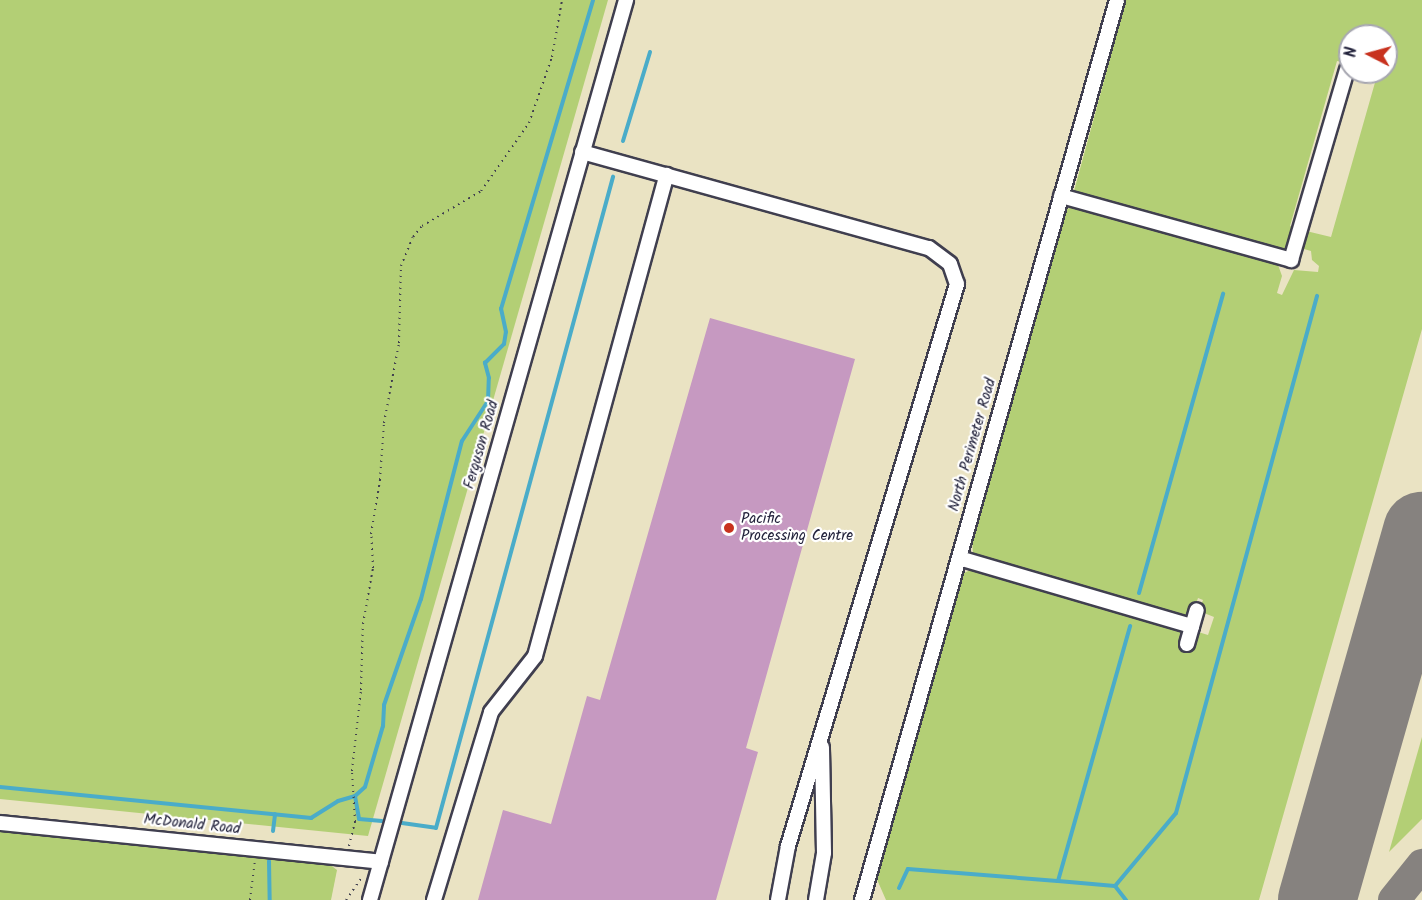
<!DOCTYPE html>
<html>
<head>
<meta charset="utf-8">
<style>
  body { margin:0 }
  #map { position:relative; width:1422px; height:900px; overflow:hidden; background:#eae3c3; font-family:Kalam,sans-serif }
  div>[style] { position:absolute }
  .green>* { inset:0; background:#b3cf75 }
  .stream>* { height:4px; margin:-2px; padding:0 2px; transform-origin:2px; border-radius:2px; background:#4aacc9 }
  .taxiway>* { height:32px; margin:-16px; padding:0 16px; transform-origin:16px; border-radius:16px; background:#86827f }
  .runway>* { height:78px; margin:-39px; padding:0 39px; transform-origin:39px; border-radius:39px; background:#86827f }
  .building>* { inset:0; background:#c699c1 }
  .path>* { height:2px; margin-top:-1px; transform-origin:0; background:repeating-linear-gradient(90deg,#403f4f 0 1.5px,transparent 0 6px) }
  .roads { filter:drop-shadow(2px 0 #403f4f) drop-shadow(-2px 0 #403f4f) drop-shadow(0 2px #403f4f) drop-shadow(0 -2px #403f4f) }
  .minor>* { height:14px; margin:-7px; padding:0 7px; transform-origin:7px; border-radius:7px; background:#fff }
  .dots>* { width:16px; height:16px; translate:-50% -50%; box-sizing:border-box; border:3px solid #fff; border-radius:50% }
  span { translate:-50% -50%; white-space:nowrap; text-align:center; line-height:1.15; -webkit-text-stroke:4.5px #fff; paint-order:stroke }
  .street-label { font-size:15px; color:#22223b }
  .poi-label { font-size:15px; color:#22223b }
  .left { translate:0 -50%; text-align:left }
  .north { position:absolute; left:1338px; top:24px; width:60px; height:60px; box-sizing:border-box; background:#fff; border:2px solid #a7a7b1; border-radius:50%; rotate:276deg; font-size:16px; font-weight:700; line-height:24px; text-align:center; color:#22223b }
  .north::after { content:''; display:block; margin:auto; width:21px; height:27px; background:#c8321e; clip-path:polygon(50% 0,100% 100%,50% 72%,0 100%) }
</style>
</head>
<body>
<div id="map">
  <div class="green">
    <i style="clip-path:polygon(0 0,608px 0,368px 836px,0 799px)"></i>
    <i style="clip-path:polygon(1126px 0,1422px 0,1422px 329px,1259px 900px,886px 900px,875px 875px,964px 573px,973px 569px,1183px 630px,1185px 634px,1195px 631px,1208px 635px,1214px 617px,1199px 611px,1203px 600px,1198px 598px,1194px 610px,1183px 618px,981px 560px,973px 554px,972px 538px,1067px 209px,1079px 204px,1277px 262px,1282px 276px,1277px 293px,1282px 295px,1294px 270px,1318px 272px,1319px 266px,1312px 260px,1311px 251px,1297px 247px,1302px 230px,1331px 237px,1378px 72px,1386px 72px,1386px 36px,1350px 36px,1350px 64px,1337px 61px,1290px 226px,1296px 228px,1283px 252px,1074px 191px)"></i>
    <i style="clip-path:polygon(1422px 737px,1422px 819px,1389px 852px)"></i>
    <i style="clip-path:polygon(0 829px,324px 860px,337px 870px,331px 900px,0 900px)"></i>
  </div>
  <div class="stream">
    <i style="left:623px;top:141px;width:93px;rotate:-73.1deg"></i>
    <i style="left:1139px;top:593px;width:311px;rotate:-74.3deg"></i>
    <i style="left:0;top:787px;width:313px;rotate:5.7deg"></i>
    <i style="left:311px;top:818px;width:32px;rotate:-32deg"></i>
    <i style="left:338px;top:801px;width:18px;rotate:-16deg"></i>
    <i style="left:355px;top:796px;width:23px;rotate:80deg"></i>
    <i style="left:359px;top:819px;width:23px;rotate:5deg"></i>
    <i style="left:355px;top:796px;width:13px;rotate:-42deg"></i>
    <i style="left:365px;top:787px;width:64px;rotate:-73.6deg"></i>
    <i style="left:383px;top:726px;width:21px;rotate:-87deg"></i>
    <i style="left:384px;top:705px;width:112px;rotate:-70.8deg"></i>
    <i style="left:421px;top:599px;width:163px;rotate:-75.5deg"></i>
    <i style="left:462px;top:441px;width:48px;rotate:-57deg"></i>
    <i style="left:488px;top:401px;width:23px;rotate:-88deg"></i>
    <i style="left:489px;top:378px;width:16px;rotate:-105deg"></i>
    <i style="left:485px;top:363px;width:27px;rotate:-45deg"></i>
    <i style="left:504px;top:344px;width:12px;rotate:-81deg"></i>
    <i style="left:506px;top:332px;width:24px;rotate:-102deg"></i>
    <i style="left:501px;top:309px;width:322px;rotate:-73.4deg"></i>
    <i style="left:402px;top:823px;width:34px;rotate:8deg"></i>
    <i style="left:436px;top:828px;width:675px;rotate:-74.79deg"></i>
    <i style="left:273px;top:831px;width:17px;rotate:-83deg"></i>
    <i style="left:269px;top:861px;width:39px;rotate:89deg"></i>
    <i style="left:1058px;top:881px;width:57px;rotate:5deg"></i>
    <i style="left:1115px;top:886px;width:95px;rotate:-50.1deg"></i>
    <i style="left:1176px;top:813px;width:536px;rotate:-74.74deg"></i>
    <i style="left:1115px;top:886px;width:18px;rotate:52deg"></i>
    <i style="left:899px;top:888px;width:21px;rotate:-65deg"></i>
    <i style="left:908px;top:869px;width:150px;rotate:4.6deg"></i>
    <i style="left:1058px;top:881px;width:265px;rotate:-74.2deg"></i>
  </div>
  <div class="taxiway">
    <i style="left:1394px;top:900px;width:45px;rotate:-51.3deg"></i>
  </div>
  <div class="runway">
    <i style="left:1317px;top:900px;width:384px;rotate:-74.1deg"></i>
  </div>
  <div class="building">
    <i style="clip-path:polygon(710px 318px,855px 359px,746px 748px,758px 752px,716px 900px,478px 900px,503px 810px,551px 824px,587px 696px,600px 700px)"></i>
  </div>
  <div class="path">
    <i style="left:349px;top:846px;width:25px;rotate:-76deg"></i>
    <i style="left:355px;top:822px;width:51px;rotate:-93.4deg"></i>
    <i style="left:352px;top:771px;width:81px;rotate:-83.7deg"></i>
    <i style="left:361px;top:690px;width:66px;rotate:-88.3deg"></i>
    <i style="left:363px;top:624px;width:57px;rotate:-79.9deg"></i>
    <i style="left:373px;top:568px;width:34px;rotate:-93deg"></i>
    <i style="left:371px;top:534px;width:55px;rotate:-80.5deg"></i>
    <i style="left:380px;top:480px;width:57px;rotate:-86deg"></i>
    <i style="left:384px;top:423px;width:81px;rotate:-79.4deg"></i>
    <i style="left:399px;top:343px;width:77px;rotate:-88.5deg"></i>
    <i style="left:401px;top:266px;width:31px;rotate:-68deg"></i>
    <i style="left:413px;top:237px;width:14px;rotate:-51deg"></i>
    <i style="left:422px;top:226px;width:69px;rotate:-30.7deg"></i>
    <i style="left:481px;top:191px;width:83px;rotate:-54.8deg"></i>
    <i style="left:529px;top:123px;width:70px;rotate:-70.8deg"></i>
    <i style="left:552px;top:57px;width:58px;rotate:-80deg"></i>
    <i style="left:250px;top:900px;width:40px;rotate:-82.9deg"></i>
    <i style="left:346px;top:900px;width:29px;rotate:-55deg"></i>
  </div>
  <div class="roads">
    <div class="minor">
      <i style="left:582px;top:152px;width:360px;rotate:15.5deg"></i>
      <i style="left:929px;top:248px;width:26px;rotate:37deg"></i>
      <i style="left:950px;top:264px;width:21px;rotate:71deg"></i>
      <i style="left:957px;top:284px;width:587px;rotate:106.74deg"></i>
      <i style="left:788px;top:846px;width:55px;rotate:100.5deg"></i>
      <i style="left:1061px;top:196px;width:239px;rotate:15.5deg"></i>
      <i style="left:1291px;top:260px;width:198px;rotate:-73.6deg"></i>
      <i style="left:959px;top:558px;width:243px;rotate:16.3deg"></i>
      <i style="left:1187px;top:644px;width:35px;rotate:-74deg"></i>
      <i style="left:0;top:823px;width:383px;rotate:5.8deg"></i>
      <i style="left:370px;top:900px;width:936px;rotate:-74.12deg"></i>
      <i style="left:434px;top:900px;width:196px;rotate:-73.1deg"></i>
      <i style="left:491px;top:712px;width:71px;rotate:-51.8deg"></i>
      <i style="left:535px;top:656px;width:499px;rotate:-74.7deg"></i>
      <i style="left:816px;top:900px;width:48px;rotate:-80.3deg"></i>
      <i style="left:824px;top:853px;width:106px;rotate:-91.1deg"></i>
      <i style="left:862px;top:900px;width:935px;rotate:-74.18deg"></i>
    </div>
  </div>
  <div class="dots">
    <i style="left:729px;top:528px;background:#c8321e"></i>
  </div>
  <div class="street-label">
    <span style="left:482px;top:445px;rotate:-74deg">Ferguson Road</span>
    <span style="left:973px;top:445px;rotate:-74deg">North Perimeter Road</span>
    <span style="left:192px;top:825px;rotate:6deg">McDonald Road</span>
  </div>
  <div class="poi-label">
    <span class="left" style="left:741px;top:528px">Pacific<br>Processing Centre</span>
  </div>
  <div class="north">N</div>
</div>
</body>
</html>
